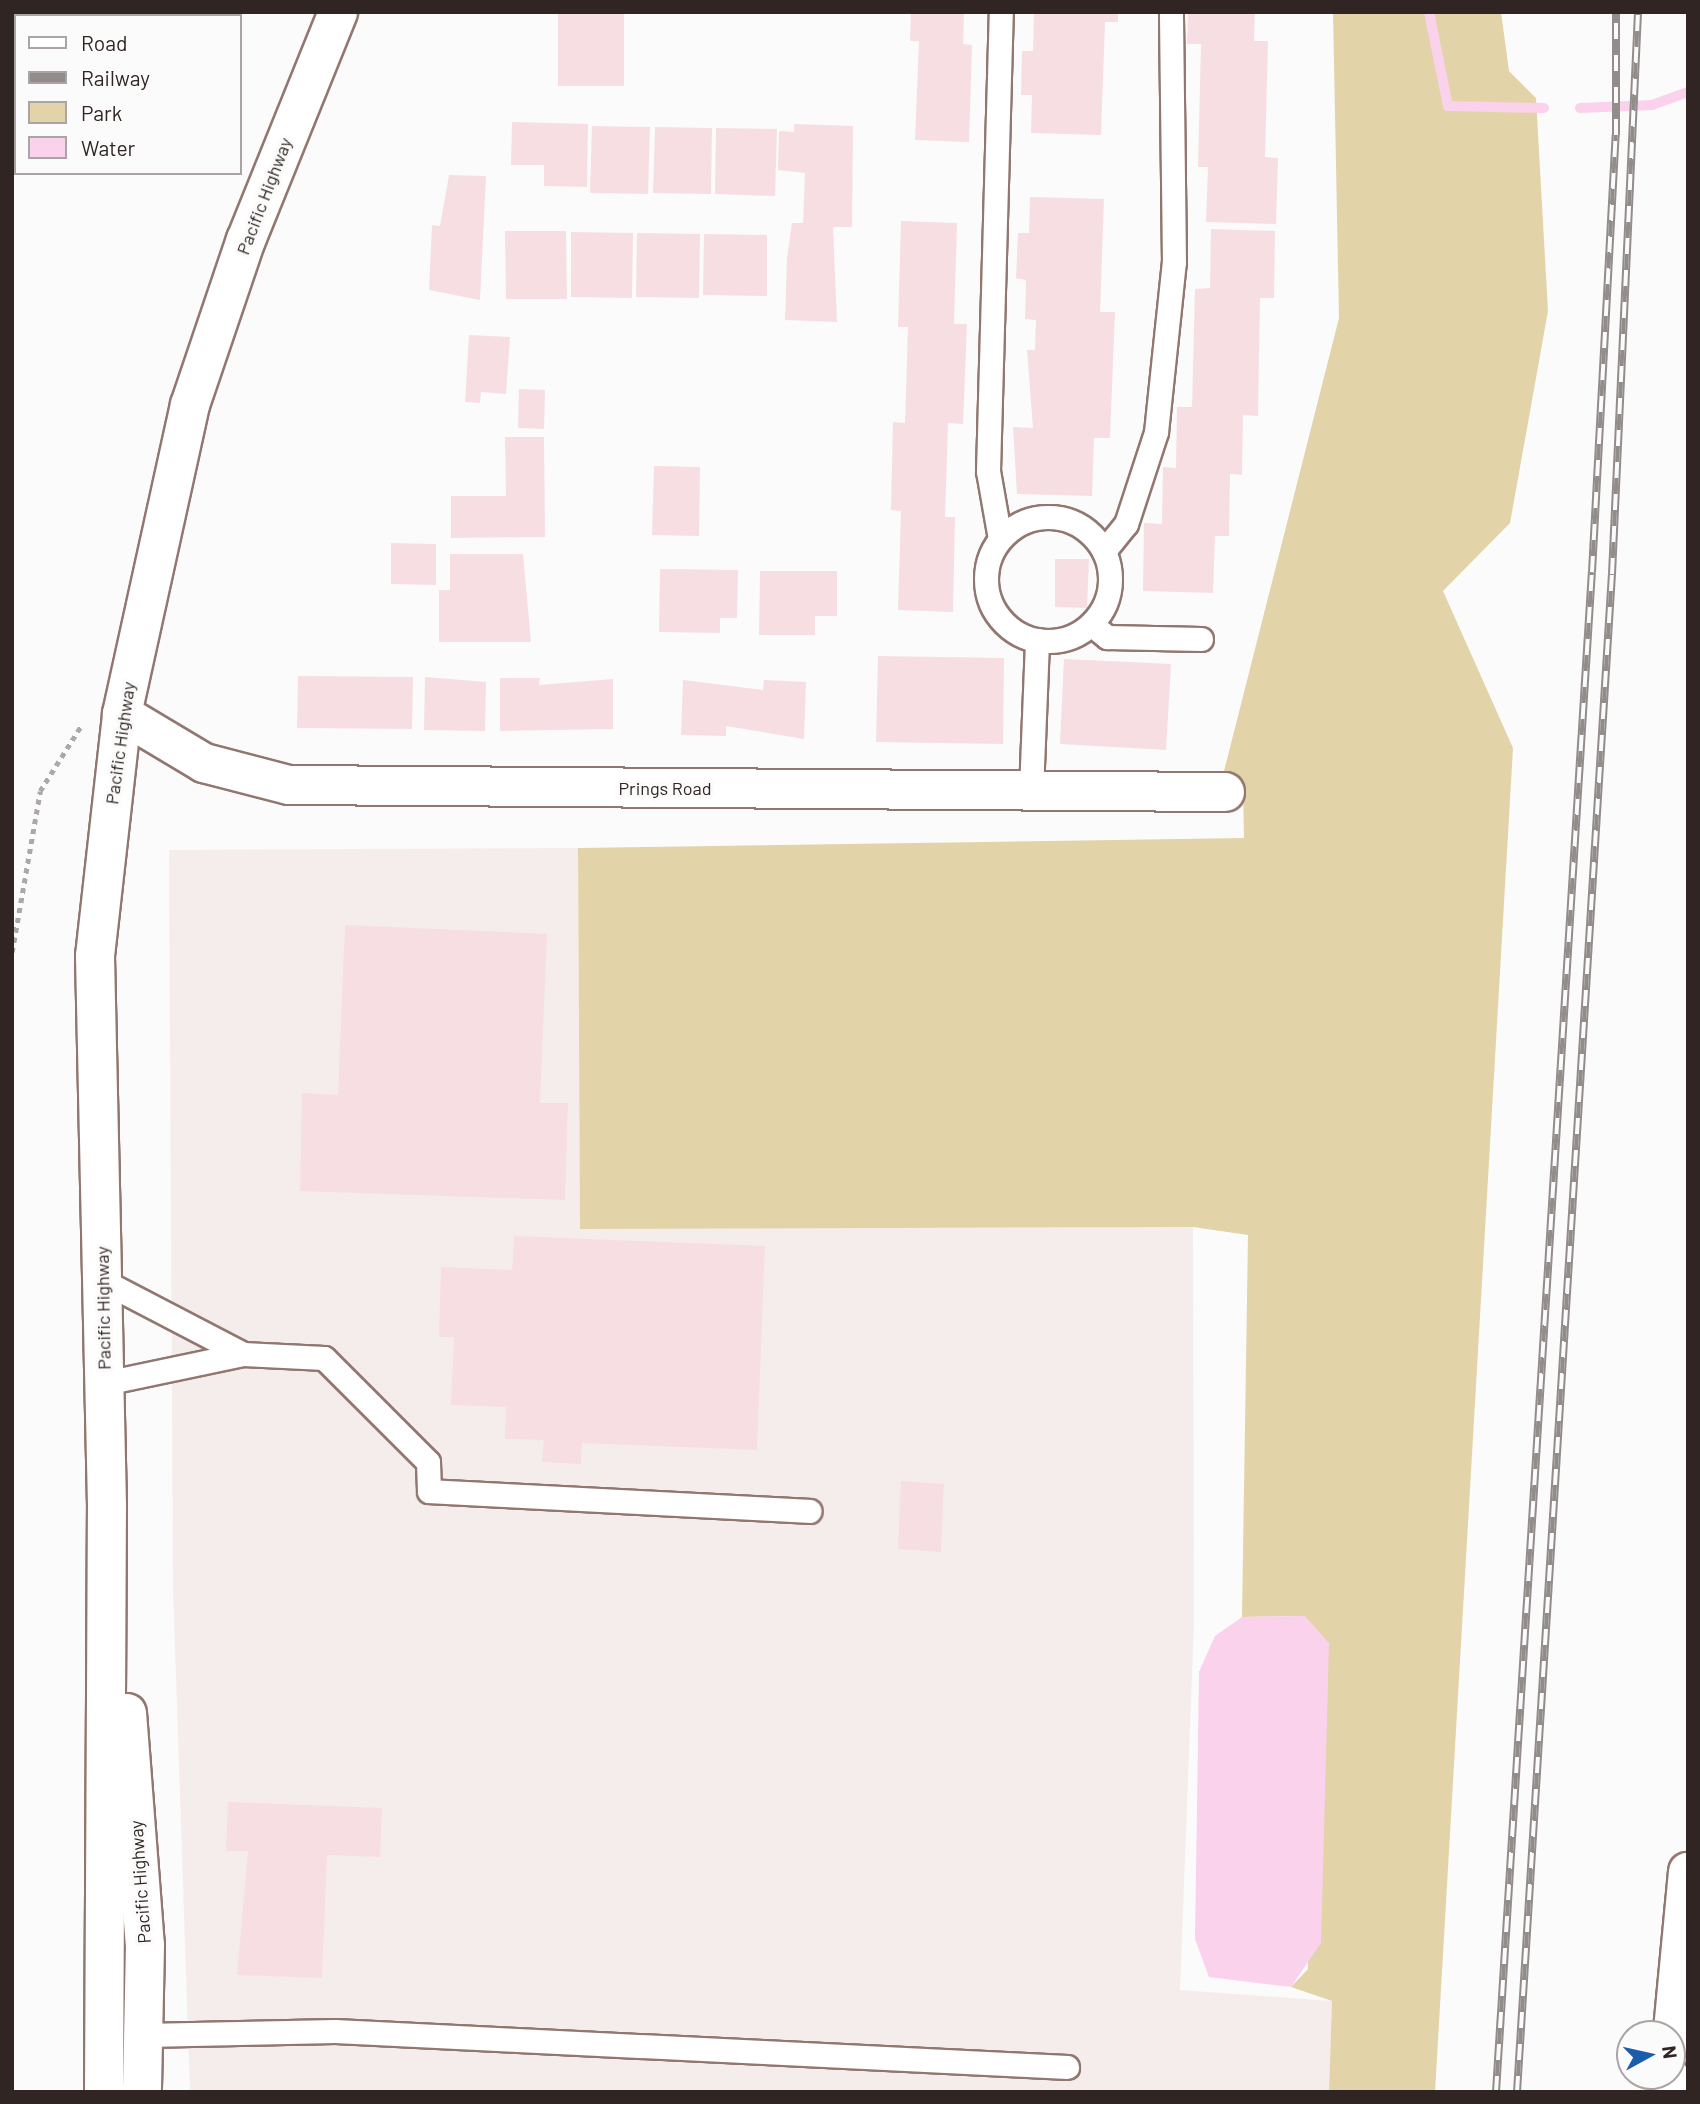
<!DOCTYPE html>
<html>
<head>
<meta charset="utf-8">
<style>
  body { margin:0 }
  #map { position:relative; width:1700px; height:2104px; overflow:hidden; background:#fbfbfb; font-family:Barlow,sans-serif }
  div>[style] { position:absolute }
  .built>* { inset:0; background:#f5edeb }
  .green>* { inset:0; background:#e3d3a9 }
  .water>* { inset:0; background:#fad2ec }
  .stream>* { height:10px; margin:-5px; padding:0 5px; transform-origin:5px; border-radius:5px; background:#fad2ec }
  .building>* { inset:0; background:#f7dee2 }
  .path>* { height:4.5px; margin-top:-2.25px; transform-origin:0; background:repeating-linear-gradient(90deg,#aca8a7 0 5px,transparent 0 10px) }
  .roads { filter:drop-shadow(2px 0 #927770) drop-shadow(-2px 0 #927770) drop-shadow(0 2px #927770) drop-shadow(0 -2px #927770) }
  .service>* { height:23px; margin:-11.5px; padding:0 11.5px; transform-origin:11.5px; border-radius:11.5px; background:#fff }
  .service>.ring { margin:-11.5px; padding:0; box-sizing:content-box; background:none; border:23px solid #fff; border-radius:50% }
  .minor>* { height:38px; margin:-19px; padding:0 19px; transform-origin:19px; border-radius:19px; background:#fff }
  .secondary>* { height:38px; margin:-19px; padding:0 19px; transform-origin:19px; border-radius:19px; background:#fff }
  .primary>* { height:38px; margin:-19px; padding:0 19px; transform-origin:19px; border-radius:19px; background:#fff }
  .rail>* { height:8px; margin-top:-4px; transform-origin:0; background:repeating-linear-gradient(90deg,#fbfbfb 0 16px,#928c8b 0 32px); box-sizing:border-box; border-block:2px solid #928c8b }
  span { translate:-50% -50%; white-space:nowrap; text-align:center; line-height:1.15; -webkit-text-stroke:7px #fbfbfb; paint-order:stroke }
  .street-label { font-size:18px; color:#302522 }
  .frame { position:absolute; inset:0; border:14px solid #302522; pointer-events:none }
  .legend { position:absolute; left:14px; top:14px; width:228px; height:161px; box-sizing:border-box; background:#fbfbfb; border:2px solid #aaa5a4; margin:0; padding:9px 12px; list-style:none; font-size:21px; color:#302522 }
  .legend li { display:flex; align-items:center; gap:14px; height:35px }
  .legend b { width:35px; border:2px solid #aaa5a4 }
  .north { position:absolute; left:1616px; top:2020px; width:70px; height:70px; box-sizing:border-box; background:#fbfbfb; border:2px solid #aaa5a4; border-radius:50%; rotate:82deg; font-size:19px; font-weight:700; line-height:28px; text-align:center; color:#302522 }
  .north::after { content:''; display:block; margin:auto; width:24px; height:32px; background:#1c5cad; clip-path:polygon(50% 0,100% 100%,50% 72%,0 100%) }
</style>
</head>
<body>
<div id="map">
  <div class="built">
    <i style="clip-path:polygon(578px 848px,580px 1229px,1193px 1227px,1194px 1623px,1180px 1990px,1332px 2001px,1329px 2092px,190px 2092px,173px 1588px,169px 850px)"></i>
  </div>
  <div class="green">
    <i style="clip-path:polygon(1333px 12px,1501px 12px,1509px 71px,1536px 98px,1548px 311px,1510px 523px,1443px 591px,1513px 748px,1435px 2092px,1329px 2092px,1332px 2001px,1291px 1987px,1308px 1969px,1305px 1616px,1242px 1617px,1248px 1235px,1193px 1227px,580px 1229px,578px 848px,1244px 838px,1243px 788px,1220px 787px,1339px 318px)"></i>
  </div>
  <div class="water">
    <i style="clip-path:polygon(1305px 1616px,1329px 1643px,1321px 1943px,1291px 1987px,1209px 1977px,1195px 1939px,1199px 1672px,1215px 1636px,1242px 1617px)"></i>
  </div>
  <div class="stream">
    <i style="left:1429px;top:12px;width:96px;rotate:78.6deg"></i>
    <i style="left:1448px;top:106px;width:96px;rotate:1.2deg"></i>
    <i style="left:1580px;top:108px;width:72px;rotate:-2.4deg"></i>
    <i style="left:1652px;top:105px;width:38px;rotate:-20deg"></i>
  </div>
  <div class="building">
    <i style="clip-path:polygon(12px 12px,74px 12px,16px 16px,16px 46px)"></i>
    <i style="clip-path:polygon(558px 12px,624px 12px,624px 86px,558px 86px)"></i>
    <i style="clip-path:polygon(911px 12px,964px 12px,963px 44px,972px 45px,969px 142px,915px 140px,919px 41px,910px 41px)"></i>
    <i style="clip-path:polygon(1034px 12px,1118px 12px,1118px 22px,1105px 22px,1101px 135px,1031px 133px,1032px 95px,1021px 95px,1022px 51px,1033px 51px)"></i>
    <i style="clip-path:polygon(1188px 12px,1255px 12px,1254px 41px,1268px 41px,1265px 157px,1278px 158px,1276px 224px,1206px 222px,1208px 167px,1198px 167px,1201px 44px,1187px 44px)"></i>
    <i style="clip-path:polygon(12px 65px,16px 69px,12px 89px)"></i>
    <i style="clip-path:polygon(16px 109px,16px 153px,12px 155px,12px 112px)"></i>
    <i style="clip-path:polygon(512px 122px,588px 124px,587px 187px,544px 186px,544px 165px,511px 165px)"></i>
    <i style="clip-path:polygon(794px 124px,853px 126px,852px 227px,833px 227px,837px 322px,785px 320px,787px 258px,792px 223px,803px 223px,805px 173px,778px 170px,779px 131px,794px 132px)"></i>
    <i style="clip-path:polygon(592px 126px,650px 127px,648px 194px,590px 193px)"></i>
    <i style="clip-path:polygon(655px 127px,712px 128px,711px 194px,653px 193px)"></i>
    <i style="clip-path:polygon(716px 128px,777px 129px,775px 196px,715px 194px)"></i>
    <i style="clip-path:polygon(449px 175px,486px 176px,480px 300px,429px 290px,432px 225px,440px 226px)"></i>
    <i style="clip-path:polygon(1030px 197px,1104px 199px,1100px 312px,1115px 312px,1110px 438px,1094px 438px,1092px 496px,1017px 494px,1013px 427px,1033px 428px,1027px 350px,1035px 350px,1036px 320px,1025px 319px,1026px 280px,1016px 278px,1018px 233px,1029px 233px)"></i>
    <i style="clip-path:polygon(901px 221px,957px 223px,954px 324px,967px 324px,963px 424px,948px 423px,945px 517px,955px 517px,953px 612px,898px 610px,901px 511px,891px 510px,893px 422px,905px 423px,908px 327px,898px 327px)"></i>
    <i style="clip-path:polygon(1211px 229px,1275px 231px,1274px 298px,1260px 298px,1258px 416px,1243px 415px,1242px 475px,1230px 474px,1229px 536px,1215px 536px,1213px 593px,1143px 591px,1144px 523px,1162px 524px,1163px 467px,1176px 468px,1177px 407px,1192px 407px,1195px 289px,1210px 288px)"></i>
    <i style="clip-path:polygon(505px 231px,566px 231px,567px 299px,506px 299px)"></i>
    <i style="clip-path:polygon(571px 232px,633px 233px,632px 298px,571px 297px)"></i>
    <i style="clip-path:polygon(637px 233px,700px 234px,699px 298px,636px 297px)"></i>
    <i style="clip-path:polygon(704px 234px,767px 235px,767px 296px,703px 295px)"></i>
    <i style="clip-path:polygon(469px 335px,510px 337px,506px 394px,481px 392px,480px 403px,465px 402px)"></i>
    <i style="clip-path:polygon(519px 389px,545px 390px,544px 429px,518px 428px)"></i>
    <i style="clip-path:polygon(505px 437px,544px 437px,545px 537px,451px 538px,451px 496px,506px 496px)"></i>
    <i style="clip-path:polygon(654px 466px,700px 467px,699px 536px,652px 535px)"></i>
    <i style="clip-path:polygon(391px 543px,436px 544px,436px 585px,391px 584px)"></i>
    <i style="clip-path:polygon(450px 554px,523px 554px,531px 642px,439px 642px,439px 590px,450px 590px)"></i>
    <i style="clip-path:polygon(1055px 559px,1089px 559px,1087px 608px,1055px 607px)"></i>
    <i style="clip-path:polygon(660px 569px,738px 570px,737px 618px,720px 618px,720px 633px,659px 632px)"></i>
    <i style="clip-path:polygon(760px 571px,837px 571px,837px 616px,815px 616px,815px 635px,759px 635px)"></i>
    <i style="clip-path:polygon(878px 656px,1004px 658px,1003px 744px,876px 742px)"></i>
    <i style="clip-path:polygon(1064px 659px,1171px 664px,1166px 750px,1060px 744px)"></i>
    <i style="clip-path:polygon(298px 676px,413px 677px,412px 729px,297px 728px)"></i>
    <i style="clip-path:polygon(425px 677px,486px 682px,485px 731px,424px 730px)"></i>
    <i style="clip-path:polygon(500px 678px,540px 678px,539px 685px,613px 679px,613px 729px,500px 731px)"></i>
    <i style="clip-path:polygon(683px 680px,763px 690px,764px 680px,806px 682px,804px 739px,726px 726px,726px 736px,681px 735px)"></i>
    <i style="clip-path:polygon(345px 925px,547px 934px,540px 1103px,568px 1103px,565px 1200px,300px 1191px,302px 1093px,338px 1095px)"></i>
    <i style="clip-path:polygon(514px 1236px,765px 1246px,757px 1450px,582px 1443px,581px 1464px,542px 1462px,544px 1440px,505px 1439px,506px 1407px,451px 1405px,454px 1337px,439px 1337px,441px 1267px,512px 1270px)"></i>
    <i style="clip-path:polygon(901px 1481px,944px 1484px,941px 1552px,898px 1549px)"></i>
    <i style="clip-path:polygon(228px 1802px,382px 1808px,380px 1857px,327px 1855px,322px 1978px,237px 1975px,248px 1851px,226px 1851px)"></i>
  </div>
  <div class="path">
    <i style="left:12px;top:952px;width:163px;rotate:-80.1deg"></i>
    <i style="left:40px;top:791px;width:77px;rotate:-57.8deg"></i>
  </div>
  <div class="roads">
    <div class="service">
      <i class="ring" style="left:986px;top:517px;width:101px;height:101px"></i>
      <i style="left:1000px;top:539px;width:69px;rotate:-100deg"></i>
      <i style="left:988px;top:471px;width:459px;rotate:-88.4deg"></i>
      <i style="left:1104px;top:551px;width:35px;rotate:-51deg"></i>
      <i style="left:1126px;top:524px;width:97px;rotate:-71.9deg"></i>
      <i style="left:1156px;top:432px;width:171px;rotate:-84deg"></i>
      <i style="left:1174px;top:262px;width:250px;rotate:-90.7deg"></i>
      <i style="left:1091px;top:624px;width:21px;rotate:39deg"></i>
      <i style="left:1107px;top:637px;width:94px;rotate:1.2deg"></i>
      <i style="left:1031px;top:791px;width:151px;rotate:-87.7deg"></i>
      <i style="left:103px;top:1281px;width:158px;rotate:27.5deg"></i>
      <i style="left:243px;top:1354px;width:81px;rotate:2.8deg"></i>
      <i style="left:324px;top:1358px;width:147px;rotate:45deg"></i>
      <i style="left:428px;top:1462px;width:29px;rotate:88deg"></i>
      <i style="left:429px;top:1491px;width:381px;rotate:3deg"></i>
      <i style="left:105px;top:1383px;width:141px;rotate:-11.9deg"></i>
      <i style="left:144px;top:2035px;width:191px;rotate:-1.2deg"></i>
      <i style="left:335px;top:2031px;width:733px;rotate:2.82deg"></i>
    </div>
    <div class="minor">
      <i style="left:122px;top:714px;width:96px;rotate:30.9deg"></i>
      <i style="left:204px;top:763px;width:88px;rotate:14.5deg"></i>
      <i style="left:289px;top:785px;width:936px;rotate:0.43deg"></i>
    </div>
    <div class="secondary">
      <i style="left:1672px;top:2041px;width:170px;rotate:-84.6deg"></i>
      <i style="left:1668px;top:2092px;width:16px;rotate:-86deg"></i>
    </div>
    <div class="primary">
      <i style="left:127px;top:1713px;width:233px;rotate:85.6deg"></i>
      <i style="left:145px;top:1945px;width:147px;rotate:91.2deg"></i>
      <i style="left:104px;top:2092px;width:586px;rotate:-89.71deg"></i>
      <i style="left:107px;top:1506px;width:550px;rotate:-91.25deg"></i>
      <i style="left:95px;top:956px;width:244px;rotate:-83.6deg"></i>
      <i style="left:122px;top:714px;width:316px;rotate:-77.6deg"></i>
      <i style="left:190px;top:405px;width:174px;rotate:-71.3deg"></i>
      <i style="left:246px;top:240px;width:246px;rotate:-68deg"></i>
    </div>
  </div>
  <div class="rail">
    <i style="left:1496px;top:2092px;width:1523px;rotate:-86.39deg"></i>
    <i style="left:1592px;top:572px;width:438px;rotate:-86.9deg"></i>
    <i style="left:1616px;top:135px;width:123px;rotate:-90deg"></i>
    <i style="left:1517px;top:2092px;width:1521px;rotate:-86.42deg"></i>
    <i style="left:1612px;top:574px;width:563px;rotate:-87.35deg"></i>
  </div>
  <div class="street-label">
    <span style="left:264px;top:196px;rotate:-69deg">Pacific Highway</span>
    <span style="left:120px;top:743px;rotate:-82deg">Pacific Highway</span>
    <span style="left:665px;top:788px">Prings Road</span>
    <span style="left:103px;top:1308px;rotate:-91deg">Pacific Highway</span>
    <span style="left:140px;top:1882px;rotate:-94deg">Pacific Highway</span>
  </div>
  <div class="frame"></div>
  <ul class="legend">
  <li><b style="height:9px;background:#fff"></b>Road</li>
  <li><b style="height:9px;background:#928c8b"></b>Railway</li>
  <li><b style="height:19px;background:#e3d3a9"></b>Park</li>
  <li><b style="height:19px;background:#fad2ec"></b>Water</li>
  </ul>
  <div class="north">N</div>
</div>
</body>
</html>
